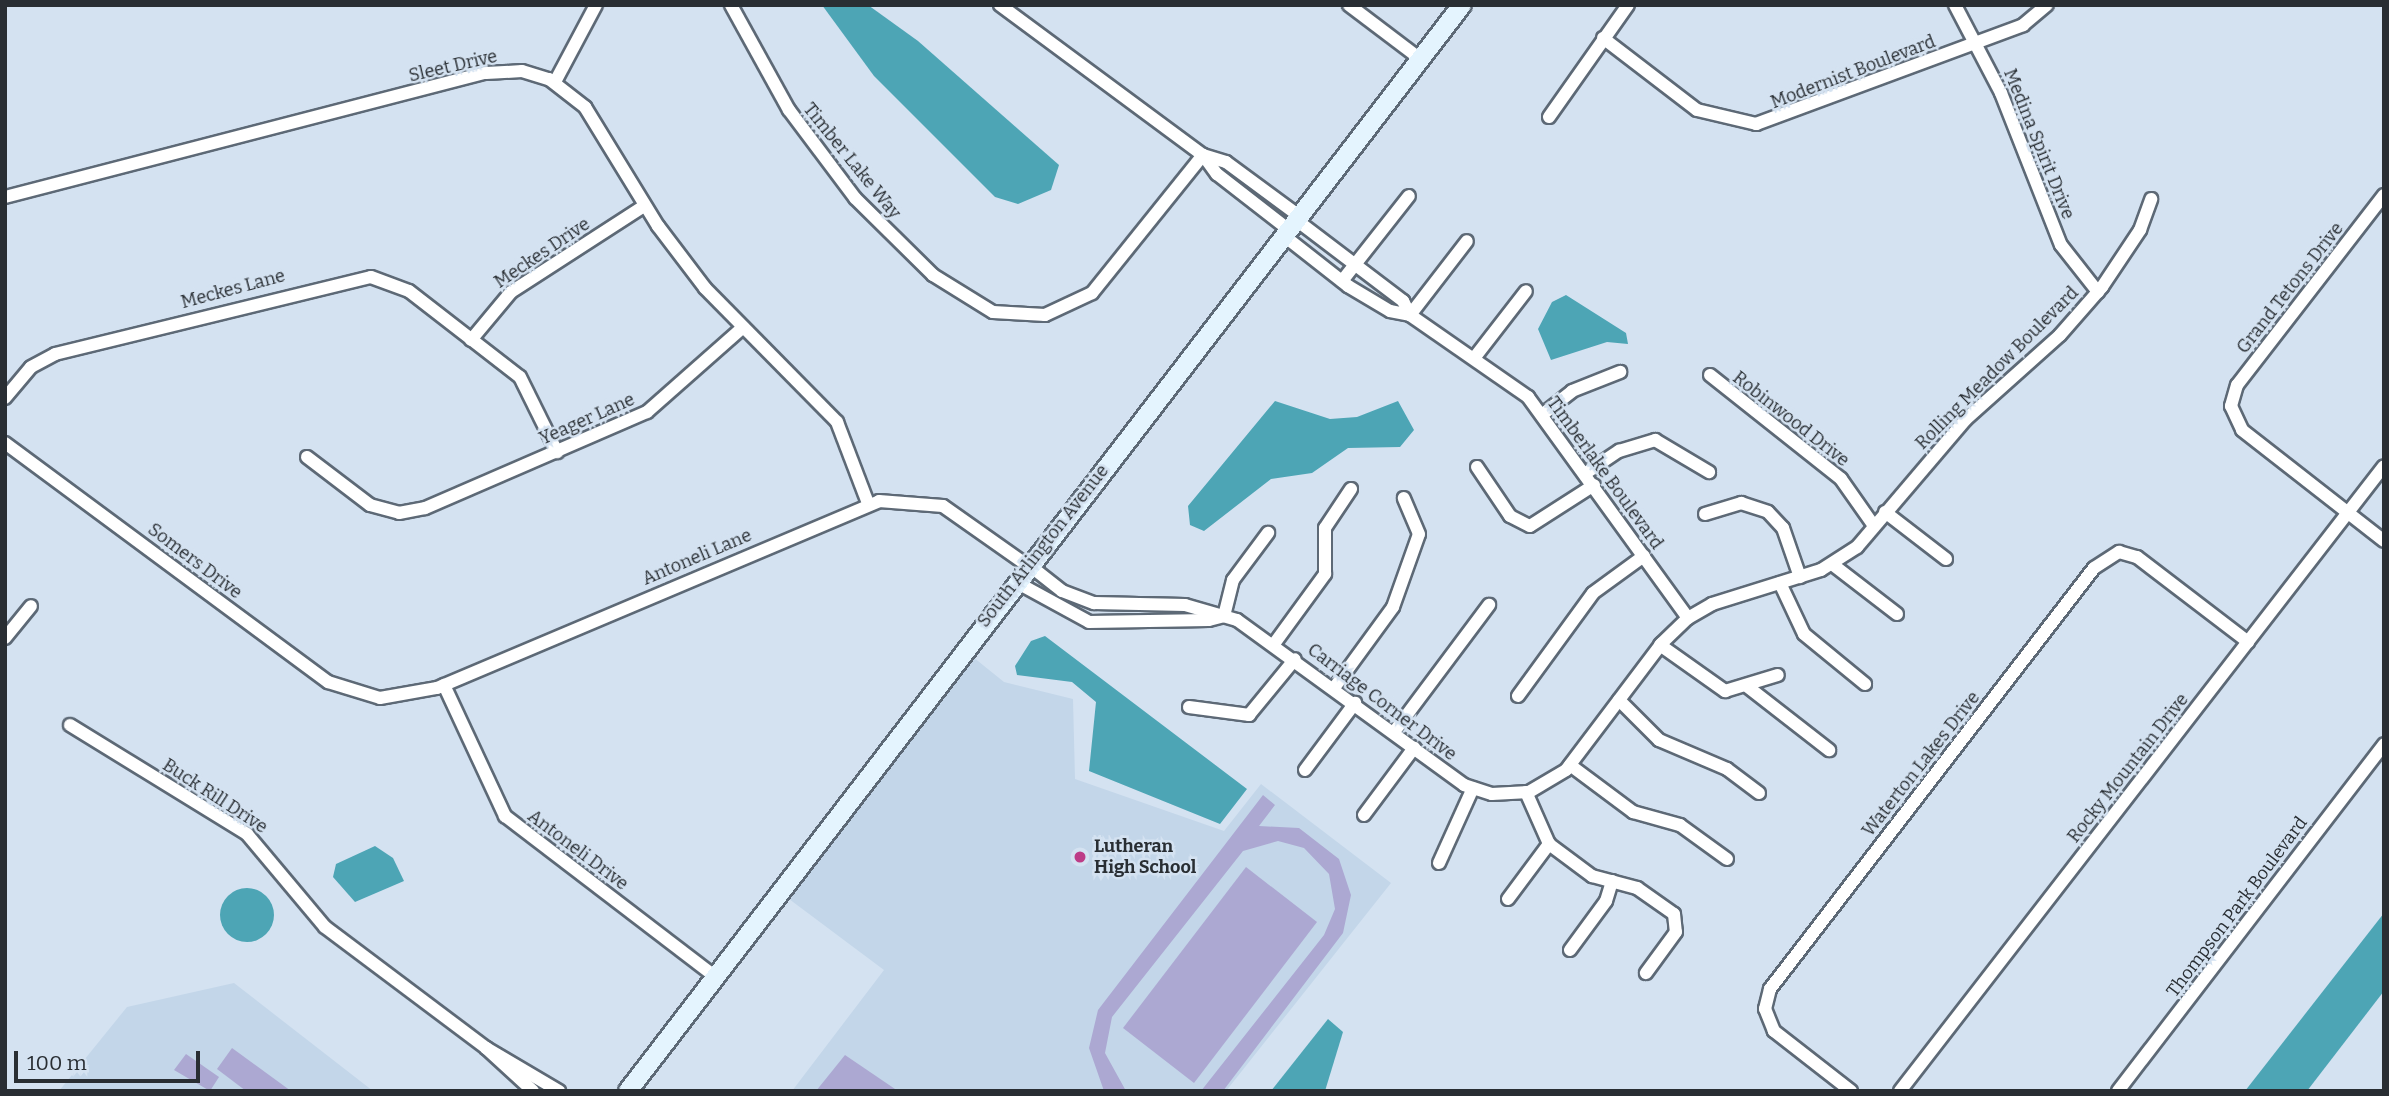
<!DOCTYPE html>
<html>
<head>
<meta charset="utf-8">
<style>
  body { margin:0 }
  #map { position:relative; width:2389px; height:1096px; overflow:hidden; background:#d4e2f1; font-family:Bitter,serif }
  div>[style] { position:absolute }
  .built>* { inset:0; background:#c3d6e9 }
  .green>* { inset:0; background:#aca8d2 }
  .water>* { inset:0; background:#4da5b5 }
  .round { border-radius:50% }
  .roads { filter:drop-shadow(2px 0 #5d6976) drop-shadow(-2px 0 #5d6976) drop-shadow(0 2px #5d6976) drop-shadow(0 -2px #5d6976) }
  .minor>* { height:12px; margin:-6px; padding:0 6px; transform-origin:6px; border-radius:6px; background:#fff }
  .secondary>* { height:18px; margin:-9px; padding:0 9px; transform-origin:9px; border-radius:9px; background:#e4f4fe }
  .dots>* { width:19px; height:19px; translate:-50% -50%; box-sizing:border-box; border:4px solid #d4e2f1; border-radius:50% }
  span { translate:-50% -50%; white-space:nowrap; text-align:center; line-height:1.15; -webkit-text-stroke:5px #d4e2f1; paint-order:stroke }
  .street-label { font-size:18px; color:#292e33 }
  .poi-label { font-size:18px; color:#292e33; font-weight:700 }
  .left { translate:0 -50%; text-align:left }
  .frame { position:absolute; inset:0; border:7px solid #292e33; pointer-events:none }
  .scale { position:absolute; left:14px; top:1051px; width:186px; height:32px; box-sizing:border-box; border:4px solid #292e33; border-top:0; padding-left:9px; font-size:21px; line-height:24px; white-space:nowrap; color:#292e33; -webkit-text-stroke:5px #d4e2f1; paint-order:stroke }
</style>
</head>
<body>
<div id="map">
  <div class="built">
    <i style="clip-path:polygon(963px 649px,1004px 682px,1073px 699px,1075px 779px,1224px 831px,1261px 784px,1391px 883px,1226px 1091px,792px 1091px,884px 970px,777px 890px)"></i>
    <i style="clip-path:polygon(234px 983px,373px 1091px,59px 1091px,127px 1007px)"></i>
  </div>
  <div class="green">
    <i style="clip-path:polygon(1263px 795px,1275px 805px,1259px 826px,1299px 828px,1339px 859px,1351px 895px,1343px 933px,1223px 1091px,1201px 1091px,1324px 935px,1335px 909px,1329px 874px,1304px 848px,1278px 841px,1243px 851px,1112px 1017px,1105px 1053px,1126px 1091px,1104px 1091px,1089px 1048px,1098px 1010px)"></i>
    <i style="clip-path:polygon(1246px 867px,1317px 922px,1194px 1083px,1123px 1028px)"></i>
    <i style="clip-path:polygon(232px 1048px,291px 1091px,246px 1091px,217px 1069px)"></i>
    <i style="clip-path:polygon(186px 1054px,219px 1077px,210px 1091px,174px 1070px)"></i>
    <i style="clip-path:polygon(845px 1055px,898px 1091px,816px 1091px)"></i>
  </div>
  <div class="water">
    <i style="clip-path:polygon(822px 5px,868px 5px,918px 41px,1059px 165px,1051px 190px,1018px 204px,995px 197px,874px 76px)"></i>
    <i style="clip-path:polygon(1566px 295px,1626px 333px,1628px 344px,1607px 342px,1551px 360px,1538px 329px,1552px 302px)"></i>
    <i style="clip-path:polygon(1275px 401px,1330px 419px,1357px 417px,1398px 401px,1414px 430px,1400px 447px,1348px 448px,1312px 473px,1271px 479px,1204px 531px,1190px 525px,1188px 506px)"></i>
    <i style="clip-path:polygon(1045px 636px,1247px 789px,1220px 824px,1089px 771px,1096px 702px,1072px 682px,1017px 675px,1015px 666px,1031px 641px)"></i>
    <i style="clip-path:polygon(375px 846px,393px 858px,404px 881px,355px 902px,333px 877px,336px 864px)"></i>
    <i class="round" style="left:220px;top:888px;width:54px;height:54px"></i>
    <i style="clip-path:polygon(2384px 913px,2384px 991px,2307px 1091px,2245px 1091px)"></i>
    <i style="clip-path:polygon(1328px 1019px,1343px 1032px,1325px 1091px,1271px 1091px)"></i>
  </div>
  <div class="roads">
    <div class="minor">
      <i style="left:731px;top:5px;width:120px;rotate:61.1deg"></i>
      <i style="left:789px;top:110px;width:110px;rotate:53.1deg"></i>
      <i style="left:855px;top:198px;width:110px;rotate:44.6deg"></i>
      <i style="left:933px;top:275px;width:70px;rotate:31.7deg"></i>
      <i style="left:993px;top:312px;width:52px;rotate:3.3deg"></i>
      <i style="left:1045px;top:315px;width:52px;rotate:-25.1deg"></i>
      <i style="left:1092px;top:293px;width:177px;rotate:-51.2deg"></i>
      <i style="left:1000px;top:5px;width:252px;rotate:36.5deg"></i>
      <i style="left:1203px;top:155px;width:24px;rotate:54deg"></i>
      <i style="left:1217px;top:174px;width:90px;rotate:37.8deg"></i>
      <i style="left:1349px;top:5px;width:88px;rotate:37.1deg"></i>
      <i style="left:1955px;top:5px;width:99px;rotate:62.4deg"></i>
      <i style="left:2001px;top:93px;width:163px;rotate:68.5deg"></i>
      <i style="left:2061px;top:245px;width:60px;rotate:51.8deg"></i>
      <i style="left:1603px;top:38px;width:118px;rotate:37.5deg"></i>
      <i style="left:1697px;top:110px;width:61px;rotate:13.3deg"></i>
      <i style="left:1756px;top:124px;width:285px;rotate:-20.3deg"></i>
      <i style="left:2023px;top:25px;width:31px;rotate:-40deg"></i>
      <i style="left:555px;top:82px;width:87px;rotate:-62deg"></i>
      <i style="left:1549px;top:117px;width:137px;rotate:-54.8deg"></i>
      <i style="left:1203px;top:155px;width:24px;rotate:17deg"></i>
      <i style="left:1226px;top:162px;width:89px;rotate:36.4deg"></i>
      <i style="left:2384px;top:195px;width:240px;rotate:127.7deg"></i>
      <i style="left:2237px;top:385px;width:22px;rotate:106deg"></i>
      <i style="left:2231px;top:406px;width:26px;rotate:65deg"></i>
      <i style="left:2242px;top:430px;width:180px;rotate:38deg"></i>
      <i style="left:5px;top:197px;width:497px;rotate:-14.5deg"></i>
      <i style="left:486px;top:73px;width:36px;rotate:-3deg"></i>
      <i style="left:522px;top:71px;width:28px;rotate:17deg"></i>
      <i style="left:549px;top:79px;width:46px;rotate:37.9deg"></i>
      <i style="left:585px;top:107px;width:140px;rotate:58.5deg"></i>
      <i style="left:658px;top:226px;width:78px;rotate:52.8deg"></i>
      <i style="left:705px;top:288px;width:188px;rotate:45.4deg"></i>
      <i style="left:837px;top:422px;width:87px;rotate:69.1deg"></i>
      <i style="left:1295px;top:219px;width:136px;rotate:37.2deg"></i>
      <i style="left:1403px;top:301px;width:16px;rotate:63deg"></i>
      <i style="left:1283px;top:235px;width:83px;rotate:38.1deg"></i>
      <i style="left:1348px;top:286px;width:49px;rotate:30.8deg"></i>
      <i style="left:1390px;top:311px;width:20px;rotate:11deg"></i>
      <i style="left:1410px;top:315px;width:144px;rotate:34.8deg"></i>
      <i style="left:1528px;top:397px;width:273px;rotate:54.1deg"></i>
      <i style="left:1342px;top:281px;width:108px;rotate:-51.8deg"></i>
      <i style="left:1410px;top:315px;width:93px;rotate:-52.4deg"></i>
      <i style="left:471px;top:340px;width:62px;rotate:-50.2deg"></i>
      <i style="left:511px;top:292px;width:158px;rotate:-32.9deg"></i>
      <i style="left:1475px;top:357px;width:83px;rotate:-52.3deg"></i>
      <i style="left:1710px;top:375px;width:167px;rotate:38.4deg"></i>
      <i style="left:1841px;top:479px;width:57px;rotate:54.9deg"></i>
      <i style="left:5px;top:398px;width:40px;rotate:-50deg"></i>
      <i style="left:31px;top:367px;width:27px;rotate:-28deg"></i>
      <i style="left:55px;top:354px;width:325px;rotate:-13.7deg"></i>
      <i style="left:371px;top:277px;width:40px;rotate:20.2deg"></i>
      <i style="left:409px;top:291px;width:140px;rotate:37.8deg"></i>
      <i style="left:520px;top:377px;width:84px;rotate:63.7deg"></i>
      <i style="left:1543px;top:414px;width:37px;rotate:-38deg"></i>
      <i style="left:1572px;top:391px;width:52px;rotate:-21.6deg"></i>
      <i style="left:5px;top:443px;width:402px;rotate:36.5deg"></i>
      <i style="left:328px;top:682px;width:54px;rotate:17.1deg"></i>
      <i style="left:380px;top:698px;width:58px;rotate:-10deg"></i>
      <i style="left:437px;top:688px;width:480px;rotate:-22.9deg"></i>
      <i style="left:879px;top:501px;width:64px;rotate:4.5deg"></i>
      <i style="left:943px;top:506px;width:104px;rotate:35.2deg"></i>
      <i style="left:307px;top:457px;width:79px;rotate:37.3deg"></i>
      <i style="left:370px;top:505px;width:30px;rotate:15deg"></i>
      <i style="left:399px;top:513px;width:26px;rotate:-11deg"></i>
      <i style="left:425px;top:508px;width:242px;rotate:-23.4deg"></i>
      <i style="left:647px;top:412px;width:125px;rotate:-41.4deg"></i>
      <i style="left:1477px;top:467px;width:59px;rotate:56deg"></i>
      <i style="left:1510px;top:516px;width:22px;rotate:27deg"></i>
      <i style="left:1530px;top:526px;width:76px;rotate:-32.6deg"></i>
      <i style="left:1586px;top:473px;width:40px;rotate:-34deg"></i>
      <i style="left:1619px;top:451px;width:38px;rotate:-17deg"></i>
      <i style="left:1655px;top:440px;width:63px;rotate:30.7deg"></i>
      <i style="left:1885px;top:512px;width:77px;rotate:37.6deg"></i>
      <i style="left:1705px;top:514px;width:38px;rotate:-17deg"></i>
      <i style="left:1741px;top:503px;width:28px;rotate:18deg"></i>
      <i style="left:1768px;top:512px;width:22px;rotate:47deg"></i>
      <i style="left:1783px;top:528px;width:52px;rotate:70.9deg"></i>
      <i style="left:1832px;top:564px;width:82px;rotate:37.6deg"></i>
      <i style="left:1029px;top:565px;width:42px;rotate:38.2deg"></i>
      <i style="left:1062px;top:591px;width:34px;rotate:21deg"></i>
      <i style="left:1094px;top:603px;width:91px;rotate:1.3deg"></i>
      <i style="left:1185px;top:605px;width:54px;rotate:16.1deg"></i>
      <i style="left:1237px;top:620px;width:281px;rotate:36deg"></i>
      <i style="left:1464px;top:785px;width:29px;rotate:18deg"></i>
      <i style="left:1492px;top:794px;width:37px;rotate:-3deg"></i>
      <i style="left:1529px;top:792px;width:43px;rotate:-30.7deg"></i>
      <i style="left:1566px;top:770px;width:159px;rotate:-52.9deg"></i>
      <i style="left:1662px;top:643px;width:36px;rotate:-44deg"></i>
      <i style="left:1688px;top:618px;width:28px;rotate:-30deg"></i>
      <i style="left:1712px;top:604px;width:114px;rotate:-17.3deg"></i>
      <i style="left:1821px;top:570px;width:43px;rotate:-32.6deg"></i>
      <i style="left:1857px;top:547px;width:167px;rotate:-49.6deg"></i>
      <i style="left:1965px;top:420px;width:127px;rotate:-41.8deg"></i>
      <i style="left:2060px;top:335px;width:64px;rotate:-48.8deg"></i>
      <i style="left:2102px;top:287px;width:69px;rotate:-56.3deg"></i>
      <i style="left:2140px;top:230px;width:33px;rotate:-70deg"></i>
      <i style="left:1016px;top:582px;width:83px;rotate:28.7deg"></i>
      <i style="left:1089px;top:622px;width:120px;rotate:-1deg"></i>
      <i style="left:1209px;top:620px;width:16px;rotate:-15deg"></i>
      <i style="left:1224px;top:616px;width:37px;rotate:-76deg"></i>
      <i style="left:1233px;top:580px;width:59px;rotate:-53.3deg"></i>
      <i style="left:1780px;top:583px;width:56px;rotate:64.8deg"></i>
      <i style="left:1804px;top:634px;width:79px;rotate:39.3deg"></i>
      <i style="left:5px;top:638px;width:41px;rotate:-50.9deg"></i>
      <i style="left:1274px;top:644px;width:87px;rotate:-53.9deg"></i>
      <i style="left:1325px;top:574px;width:46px;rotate:-90deg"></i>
      <i style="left:1325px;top:528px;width:47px;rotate:-56.3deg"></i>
      <i style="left:1660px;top:645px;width:80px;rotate:35.3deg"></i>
      <i style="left:1725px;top:691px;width:55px;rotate:-16.8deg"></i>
      <i style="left:444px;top:685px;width:145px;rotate:65deg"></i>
      <i style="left:505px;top:816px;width:260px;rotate:37.4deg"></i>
      <i style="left:1748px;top:687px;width:103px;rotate:37.9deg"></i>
      <i style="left:1334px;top:688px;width:100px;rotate:-53.9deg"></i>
      <i style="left:1393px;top:607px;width:77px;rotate:-70.4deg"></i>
      <i style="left:1419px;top:534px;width:39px;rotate:-113deg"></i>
      <i style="left:1518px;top:696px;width:127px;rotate:-53.9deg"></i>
      <i style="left:1593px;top:593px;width:63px;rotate:-36deg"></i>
      <i style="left:1619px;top:700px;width:57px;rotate:45deg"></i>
      <i style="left:1659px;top:740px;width:74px;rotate:23.1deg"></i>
      <i style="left:1727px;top:769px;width:40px;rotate:37deg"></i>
      <i style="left:1189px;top:707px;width:61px;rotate:7.6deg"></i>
      <i style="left:1249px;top:715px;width:72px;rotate:-50.6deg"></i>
      <i style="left:70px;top:725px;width:208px;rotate:31.6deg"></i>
      <i style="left:247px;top:834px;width:121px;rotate:50deg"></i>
      <i style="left:325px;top:927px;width:201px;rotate:36.9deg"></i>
      <i style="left:1394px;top:732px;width:159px;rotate:-53.2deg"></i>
      <i style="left:1570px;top:765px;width:79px;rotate:36.7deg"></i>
      <i style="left:1633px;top:812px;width:49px;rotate:15.5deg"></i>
      <i style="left:1680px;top:825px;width:58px;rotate:35.9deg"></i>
      <i style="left:1305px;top:770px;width:84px;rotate:-53.3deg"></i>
      <i style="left:1526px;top:792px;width:57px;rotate:66.1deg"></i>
      <i style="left:1549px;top:844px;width:54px;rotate:36.7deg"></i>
      <i style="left:1592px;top:876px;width:47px;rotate:14.9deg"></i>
      <i style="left:1637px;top:888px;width:45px;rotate:35.1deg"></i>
      <i style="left:1674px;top:914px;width:18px;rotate:84deg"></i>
      <i style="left:1676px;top:932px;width:51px;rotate:126.2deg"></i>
      <i style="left:1364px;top:815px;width:84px;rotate:-53.3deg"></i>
      <i style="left:1439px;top:863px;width:82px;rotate:-65.6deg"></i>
      <i style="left:1508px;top:899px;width:69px;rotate:-53.3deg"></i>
      <i style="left:1570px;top:950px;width:61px;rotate:-53.7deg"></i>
      <i style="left:1606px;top:901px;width:21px;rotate:-73deg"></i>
      <i style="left:533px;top:1091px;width:64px;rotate:-137.5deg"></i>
      <i style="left:486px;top:1048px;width:85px;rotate:30.5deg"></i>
      <i style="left:1851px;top:1091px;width:98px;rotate:-142.1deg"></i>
      <i style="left:1774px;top:1031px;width:24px;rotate:-112deg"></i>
      <i style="left:1765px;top:1009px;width:21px;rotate:-76deg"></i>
      <i style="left:1770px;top:989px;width:531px;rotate:-52.42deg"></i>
      <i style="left:2094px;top:568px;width:30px;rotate:-33deg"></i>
      <i style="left:2119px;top:552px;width:19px;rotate:16deg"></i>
      <i style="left:2137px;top:557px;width:140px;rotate:37.4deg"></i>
      <i style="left:1900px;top:1091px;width:790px;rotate:-52.25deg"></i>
      <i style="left:2118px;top:1091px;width:437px;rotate:-52.5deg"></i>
    </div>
    <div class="secondary">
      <i style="left:628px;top:1091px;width:1369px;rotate:-52.48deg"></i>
    </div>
  </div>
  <div class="dots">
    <i style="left:1080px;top:857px;background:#bd3c87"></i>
  </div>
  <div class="street-label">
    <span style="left:453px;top:66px;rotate:-13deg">Sleet Drive</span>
    <span style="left:1853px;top:72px;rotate:-21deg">Modernist Boulevard</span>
    <span style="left:2039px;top:144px;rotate:68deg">Medina Spirit Drive</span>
    <span style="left:852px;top:161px;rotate:51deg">Timber Lake Way</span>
    <span style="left:542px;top:253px;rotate:-34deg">Meckes Drive</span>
    <span style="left:2290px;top:288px;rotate:-52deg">Grand Tetons Drive</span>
    <span style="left:233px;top:289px;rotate:-15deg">Meckes Lane</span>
    <span style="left:1997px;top:368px;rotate:-45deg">Rolling Meadow Boulevard</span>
    <span style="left:587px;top:419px;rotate:-24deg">Yeager Lane</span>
    <span style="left:1791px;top:419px;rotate:38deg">Robinwood Drive</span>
    <span style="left:1605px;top:473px;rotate:54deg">Timberlake Boulevard</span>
    <span style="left:1043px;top:546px;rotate:-52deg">South Arlington Avenue</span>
    <span style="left:697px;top:557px;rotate:-23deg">Antoneli Lane</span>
    <span style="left:195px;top:561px;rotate:37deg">Somers Drive</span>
    <span style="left:1382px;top:702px;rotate:37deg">Carriage Corner Drive</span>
    <span style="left:1921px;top:764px;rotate:-52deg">Waterton Lakes Drive</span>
    <span style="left:2128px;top:768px;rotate:-52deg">Rocky Mountain Drive</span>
    <span style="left:215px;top:796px;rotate:33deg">Buck Rill Drive</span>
    <span style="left:578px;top:850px;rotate:37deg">Antoneli Drive</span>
    <span style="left:2237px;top:907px;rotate:-53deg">Thompson Park Boulevard</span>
  </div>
  <div class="poi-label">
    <span class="left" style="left:1094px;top:857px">Lutheran<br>High School</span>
  </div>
  <div class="frame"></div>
  <div class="scale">100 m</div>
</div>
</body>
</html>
